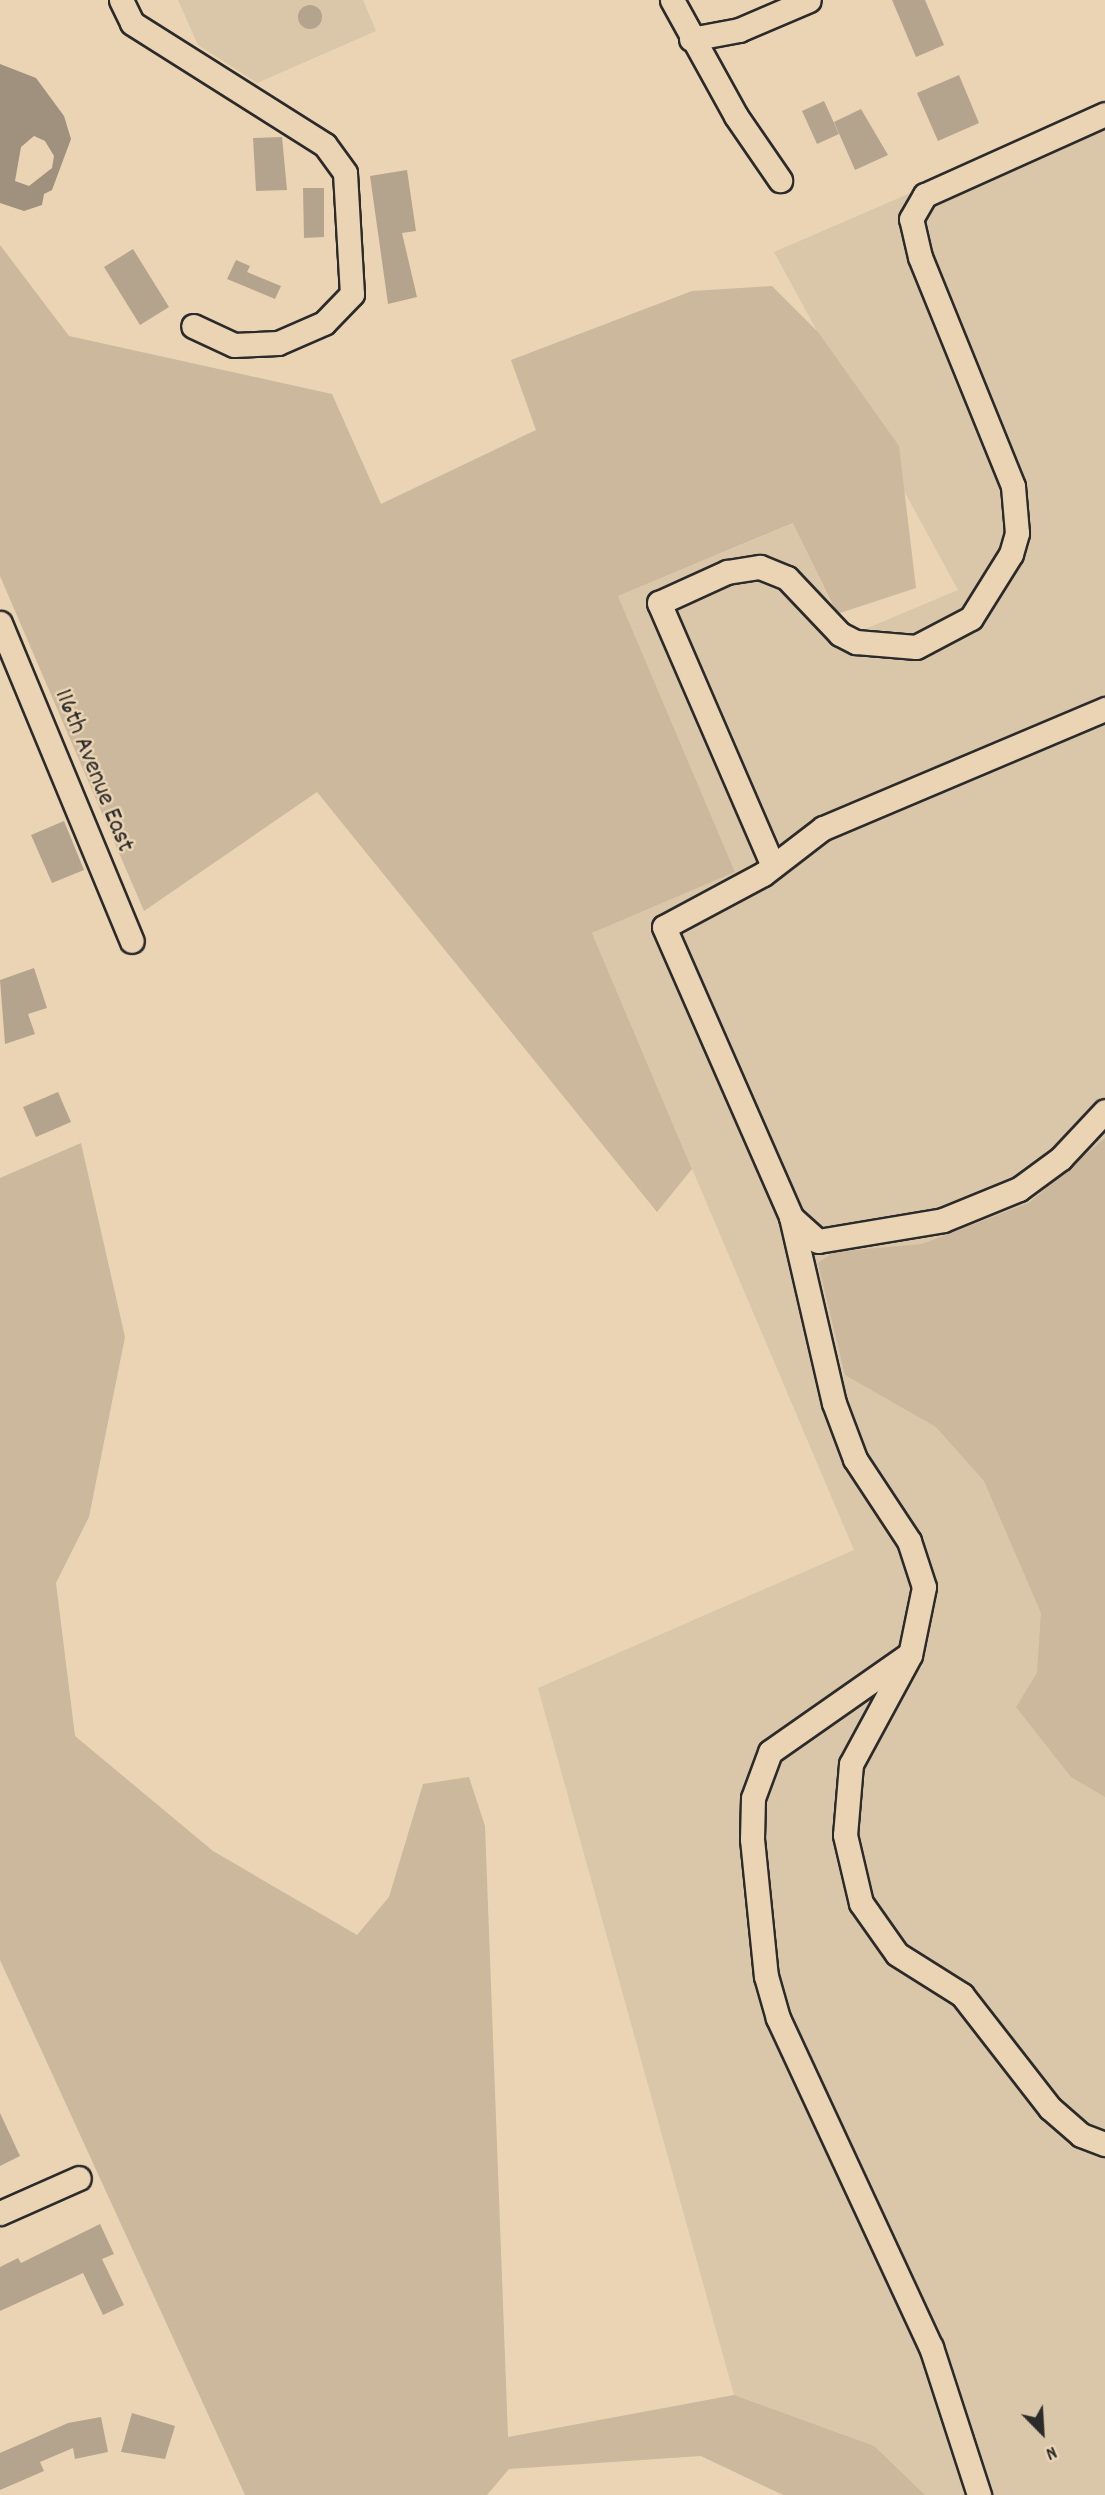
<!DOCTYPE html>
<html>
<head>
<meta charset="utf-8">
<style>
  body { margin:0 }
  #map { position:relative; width:1105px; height:2495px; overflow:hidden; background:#ead4b3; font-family:Dekko,sans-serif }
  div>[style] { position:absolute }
  .built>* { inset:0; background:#dac6a8 }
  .green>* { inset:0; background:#cbb89d }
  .water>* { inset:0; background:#9f917d }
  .building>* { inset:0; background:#b5a48d }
  .round { border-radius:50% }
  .roads { filter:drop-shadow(2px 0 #2b2b2b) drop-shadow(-2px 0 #2b2b2b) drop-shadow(0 2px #2b2b2b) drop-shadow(0 -2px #2b2b2b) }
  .minor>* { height:23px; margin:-11.5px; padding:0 11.5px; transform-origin:11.5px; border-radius:11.5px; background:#ead4b3 }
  span { translate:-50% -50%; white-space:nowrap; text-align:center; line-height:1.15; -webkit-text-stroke:5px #ead4b3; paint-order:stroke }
  .street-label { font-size:26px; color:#2b2b2b }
  .north { position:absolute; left:1007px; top:2397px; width:70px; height:70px; -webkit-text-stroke:5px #ead4b3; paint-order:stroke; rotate:156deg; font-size:19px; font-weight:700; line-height:28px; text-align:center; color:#2b2b2b }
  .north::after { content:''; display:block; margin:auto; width:24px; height:32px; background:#2b2b2b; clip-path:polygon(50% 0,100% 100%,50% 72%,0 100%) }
</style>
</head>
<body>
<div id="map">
  <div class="built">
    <i style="clip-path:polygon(178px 0,363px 0,376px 31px,257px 83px,198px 45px)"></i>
    <i style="clip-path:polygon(1105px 109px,1105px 2495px,909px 2495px,734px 2395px,538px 1688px,854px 1550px,592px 933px,735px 872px,618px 596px,794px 523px,846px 637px,958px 590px,774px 252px)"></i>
  </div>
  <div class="green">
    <i style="clip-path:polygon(0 245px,69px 336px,332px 394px,381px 504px,536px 430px,511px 360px,692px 291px,772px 286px,818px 332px,899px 446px,916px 588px,837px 614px,793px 523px,618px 596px,735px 872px,592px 933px,692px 1169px,657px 1212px,317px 792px,144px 911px,0 576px)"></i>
    <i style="clip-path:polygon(1105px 1138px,1105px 1797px,1071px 1777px,1016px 1707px,1037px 1673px,1041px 1613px,984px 1481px,936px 1427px,845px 1375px,818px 1263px,834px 1252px,922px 1244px,1029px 1203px)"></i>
    <i style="clip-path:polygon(81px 1143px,125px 1337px,89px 1517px,56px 1583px,75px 1736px,213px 1851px,357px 1935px,389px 1897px,423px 1784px,469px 1777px,485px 1826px,508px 2437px,734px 2395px,874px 2446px,925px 2495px,783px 2495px,701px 2456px,509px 2469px,487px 2495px,245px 2495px,0 1960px,0 1178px)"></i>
  </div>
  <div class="water">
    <i style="clip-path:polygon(evenodd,0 64px,36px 78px,64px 116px,71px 139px,52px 190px,44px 194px,42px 205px,24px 211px,0 203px,0 64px,34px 136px,45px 141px,54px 156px,52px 168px,29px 186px,15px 181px,21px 147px,34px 136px)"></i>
  </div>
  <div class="building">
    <i style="clip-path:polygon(892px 0,925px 0,944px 45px,916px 57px)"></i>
    <i class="round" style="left:298px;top:5px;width:24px;height:24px"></i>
    <i style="clip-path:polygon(959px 75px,979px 123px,938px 141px,917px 93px)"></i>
    <i style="clip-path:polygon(824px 101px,839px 134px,817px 144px,802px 111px)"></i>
    <i style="clip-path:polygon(861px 109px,888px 155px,855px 170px,834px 122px)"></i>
    <i style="clip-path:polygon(282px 137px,287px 190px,256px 191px,253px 138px)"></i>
    <i style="clip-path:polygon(407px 170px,416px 231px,402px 233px,417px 297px,388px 304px,370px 176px)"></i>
    <i style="clip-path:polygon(303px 188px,324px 188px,324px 237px,304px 238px)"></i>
    <i style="clip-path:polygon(133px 249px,169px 307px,140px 325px,104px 267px)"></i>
    <i style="clip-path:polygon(236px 260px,250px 266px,247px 272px,281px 286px,275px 299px,227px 279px)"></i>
    <i style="clip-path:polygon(64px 821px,84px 870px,52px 883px,31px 835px)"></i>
    <i style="clip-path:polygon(34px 968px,47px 1008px,28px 1014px,35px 1034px,5px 1044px,0 980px)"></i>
    <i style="clip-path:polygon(58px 1092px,71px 1122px,36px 1137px,23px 1107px)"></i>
    <i style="clip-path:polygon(0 2113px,20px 2156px,0 2166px)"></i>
    <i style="clip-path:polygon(100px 2224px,114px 2254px,102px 2259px,124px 2305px,103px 2315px,83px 2273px,0 2311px,0 2267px,18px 2258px,21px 2263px)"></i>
    <i style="clip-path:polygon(132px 2413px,175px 2426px,165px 2459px,121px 2452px)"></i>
    <i style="clip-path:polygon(101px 2417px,108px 2452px,75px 2459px,73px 2448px,40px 2462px,44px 2471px,0 2490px,0 2453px,68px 2423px)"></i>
  </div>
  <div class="roads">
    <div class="minor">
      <i style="left:121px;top:0;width:25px;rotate:64deg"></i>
      <i style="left:132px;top:23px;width:228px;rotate:32.3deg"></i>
      <i style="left:325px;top:145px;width:34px;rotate:54deg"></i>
      <i style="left:345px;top:173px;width:121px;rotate:86.7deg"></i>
      <i style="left:352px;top:294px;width:40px;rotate:134deg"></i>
      <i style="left:324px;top:323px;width:50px;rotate:156.5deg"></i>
      <i style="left:278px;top:343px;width:44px;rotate:177.4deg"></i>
      <i style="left:234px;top:345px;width:45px;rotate:-155.1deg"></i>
      <i style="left:672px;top:0;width:132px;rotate:61.1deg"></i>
      <i style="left:736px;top:116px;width:78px;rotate:55.5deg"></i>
      <i style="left:691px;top:39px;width:49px;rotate:-10.6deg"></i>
      <i style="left:739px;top:30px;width:76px;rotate:-23.2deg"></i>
      <i style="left:0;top:623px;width:344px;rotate:67.5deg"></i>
      <i style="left:1105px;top:709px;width:306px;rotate:157.1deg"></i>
      <i style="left:823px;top:828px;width:76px;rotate:142.5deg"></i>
      <i style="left:763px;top:874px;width:112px;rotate:151.8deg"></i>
      <i style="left:664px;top:927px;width:317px;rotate:66.3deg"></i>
      <i style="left:791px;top:1217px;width:36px;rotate:42deg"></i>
      <i style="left:818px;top:1241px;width:127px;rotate:-9.5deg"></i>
      <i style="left:943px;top:1220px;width:82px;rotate:-22.2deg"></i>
      <i style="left:1019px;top:1189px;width:52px;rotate:-36.4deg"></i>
      <i style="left:1061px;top:1158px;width:64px;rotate:-46.9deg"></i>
      <i style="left:773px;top:866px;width:287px;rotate:-113.4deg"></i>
      <i style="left:659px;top:603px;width:75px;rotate:-24.5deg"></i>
      <i style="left:727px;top:572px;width:33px;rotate:-9deg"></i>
      <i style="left:760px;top:567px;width:29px;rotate:22deg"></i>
      <i style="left:787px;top:578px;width:77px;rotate:46.6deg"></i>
      <i style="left:840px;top:634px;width:18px;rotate:27deg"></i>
      <i style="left:856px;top:642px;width:60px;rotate:4.8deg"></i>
      <i style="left:916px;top:647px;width:62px;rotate:-27.8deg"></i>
      <i style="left:971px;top:618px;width:75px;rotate:-58deg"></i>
      <i style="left:1011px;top:554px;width:22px;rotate:-74deg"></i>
      <i style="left:1017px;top:533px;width:47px;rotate:-94.9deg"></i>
      <i style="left:1013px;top:486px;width:247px;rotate:-112.1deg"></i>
      <i style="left:920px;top:257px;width:39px;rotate:-103deg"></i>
      <i style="left:911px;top:219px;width:28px;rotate:-60deg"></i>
      <i style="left:925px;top:195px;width:197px;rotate:-24.2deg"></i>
      <i style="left:791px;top:1217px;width:191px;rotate:77deg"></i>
      <i style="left:834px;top:1403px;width:60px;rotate:69.4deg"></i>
      <i style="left:855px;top:1459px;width:98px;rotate:56.6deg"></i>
      <i style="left:909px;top:1541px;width:48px;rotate:71.9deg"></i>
      <i style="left:924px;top:1587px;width:69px;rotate:101.6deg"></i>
      <i style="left:910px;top:1655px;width:124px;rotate:118.4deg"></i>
      <i style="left:851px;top:1764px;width:71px;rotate:94.8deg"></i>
      <i style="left:845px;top:1835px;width:70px;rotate:76.8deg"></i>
      <i style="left:861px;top:1903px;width:62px;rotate:54.8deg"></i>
      <i style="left:897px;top:1954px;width:77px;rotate:32.2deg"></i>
      <i style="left:962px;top:1995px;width:143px;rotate:52.1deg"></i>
      <i style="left:1050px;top:2108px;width:41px;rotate:41.1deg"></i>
      <i style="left:1081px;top:2135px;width:26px;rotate:21deg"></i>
      <i style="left:907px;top:1656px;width:167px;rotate:145deg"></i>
      <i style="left:770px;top:1752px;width:49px;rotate:110.3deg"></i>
      <i style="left:753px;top:1798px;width:41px;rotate:91.4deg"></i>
      <i style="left:752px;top:1839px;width:138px;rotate:84.2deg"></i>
      <i style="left:766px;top:1976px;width:44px;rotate:74.1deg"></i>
      <i style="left:778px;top:2018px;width:363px;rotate:65.1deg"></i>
      <i style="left:931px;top:2347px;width:156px;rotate:72deg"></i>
      <i style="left:0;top:2213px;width:86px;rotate:-23.9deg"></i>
    </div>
  </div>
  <div class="street-label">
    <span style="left:93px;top:771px;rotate:68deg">116th Avenue East</span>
  </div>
  <div class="north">N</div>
</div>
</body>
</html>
